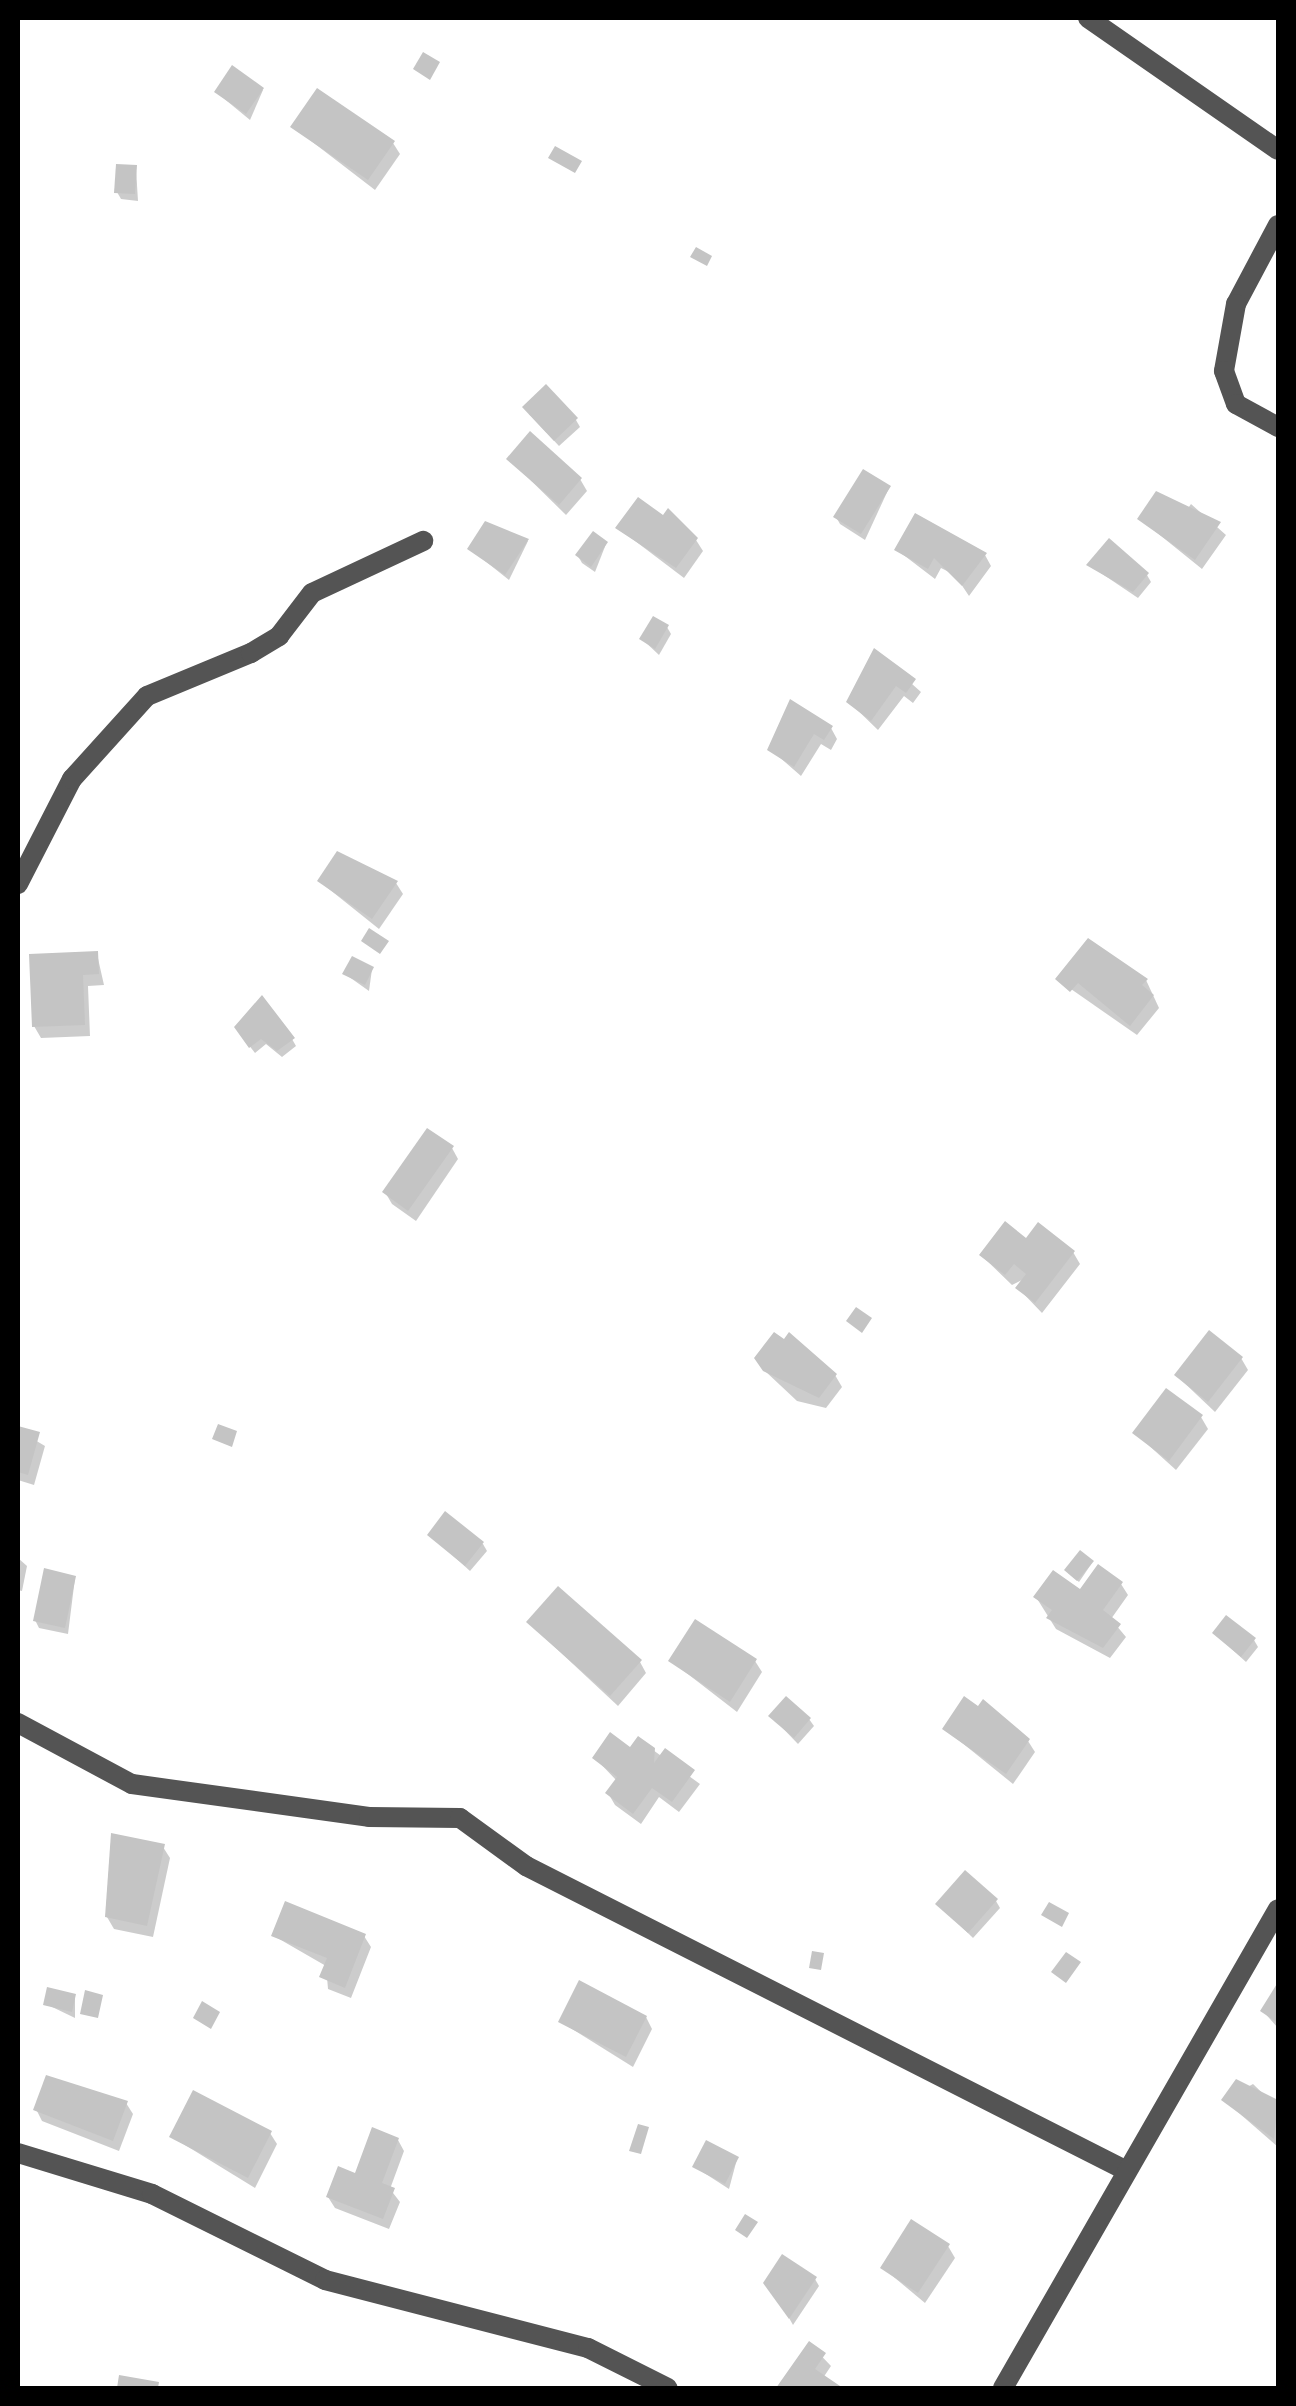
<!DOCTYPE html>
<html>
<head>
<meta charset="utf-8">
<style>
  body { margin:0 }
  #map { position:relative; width:1296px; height:2406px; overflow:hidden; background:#fff; font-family:"Noto Sans",sans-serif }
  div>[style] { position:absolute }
  .shadow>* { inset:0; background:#0003 }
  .building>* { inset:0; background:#c4c4c4 }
  .minor>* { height:20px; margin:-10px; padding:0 10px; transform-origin:10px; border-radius:10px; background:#545454 }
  span { translate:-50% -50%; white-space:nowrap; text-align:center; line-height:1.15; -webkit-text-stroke:9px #fff; paint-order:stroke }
  .frame { position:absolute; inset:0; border:20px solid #000; pointer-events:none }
</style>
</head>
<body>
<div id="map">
  <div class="shadow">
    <i style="clip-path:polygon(263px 90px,250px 120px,216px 92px)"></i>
    <i style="clip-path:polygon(293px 127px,393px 143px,400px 154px,375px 190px)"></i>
    <i style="clip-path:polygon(136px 168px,138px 201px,121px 199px,117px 192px)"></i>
    <i style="clip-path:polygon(529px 414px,576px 420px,580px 427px,559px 446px)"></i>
    <i style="clip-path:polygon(509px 459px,580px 479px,587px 491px,566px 515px)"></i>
    <i style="clip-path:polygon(889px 488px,865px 540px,840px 524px,836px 517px)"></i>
    <i style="clip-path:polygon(1191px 504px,1226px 535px,1202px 569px,1140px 519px,1184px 514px)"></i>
    <i style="clip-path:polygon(618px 528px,696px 540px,703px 551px,684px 578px)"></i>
    <i style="clip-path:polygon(528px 541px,509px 580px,470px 549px)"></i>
    <i style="clip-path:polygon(606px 544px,595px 572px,582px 563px,578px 556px)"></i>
    <i style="clip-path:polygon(897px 550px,985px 555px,991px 566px,969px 596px,955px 575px,941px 568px,935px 579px)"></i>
    <i style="clip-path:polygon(1089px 565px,1147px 575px,1151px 582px,1138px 598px)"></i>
    <i style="clip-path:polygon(667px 627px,671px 634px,659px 655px,642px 639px)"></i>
    <i style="clip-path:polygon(875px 651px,921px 692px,913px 703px,904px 696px,878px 730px,849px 702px)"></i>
    <i style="clip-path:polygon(831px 728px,837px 739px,831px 750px,821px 744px,801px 776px,770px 749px)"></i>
    <i style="clip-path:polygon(319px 881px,396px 883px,403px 894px,379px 929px)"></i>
    <i style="clip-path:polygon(97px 954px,104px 985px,88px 986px,90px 1036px,41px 1038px,34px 1026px)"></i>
    <i style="clip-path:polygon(372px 969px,369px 991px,345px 974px)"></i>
    <i style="clip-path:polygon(1058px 980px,1146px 980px,1159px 1008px,1137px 1035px)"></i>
    <i style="clip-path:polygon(241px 1035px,292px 1039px,296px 1046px,282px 1057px,266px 1044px,255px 1053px)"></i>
    <i style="clip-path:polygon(452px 1148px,458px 1159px,416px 1221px,392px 1204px,385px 1192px)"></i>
    <i style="clip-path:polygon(1027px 1241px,1073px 1252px,1080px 1264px,1042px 1313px,1018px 1288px,1026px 1278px,1012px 1285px,982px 1256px)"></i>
    <i style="clip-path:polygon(784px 1343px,835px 1375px,842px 1387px,826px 1408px,797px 1401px,764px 1370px)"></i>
    <i style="clip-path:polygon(1241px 1358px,1248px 1370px,1215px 1412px,1177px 1376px)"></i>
    <i style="clip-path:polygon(1201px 1417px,1208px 1429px,1176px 1470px,1135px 1433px)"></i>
    <i style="clip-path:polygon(18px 1430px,45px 1446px,34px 1485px,18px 1480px)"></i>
    <i style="clip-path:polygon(430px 1535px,483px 1544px,487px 1551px,470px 1571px)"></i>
    <i style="clip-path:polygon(18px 1558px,27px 1566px,22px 1591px,18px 1590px)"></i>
    <i style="clip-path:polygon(1092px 1563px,1079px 1582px,1068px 1573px)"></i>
    <i style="clip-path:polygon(75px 1578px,68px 1634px,39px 1628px,35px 1620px)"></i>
    <i style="clip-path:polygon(1121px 1584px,1128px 1595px,1111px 1619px,1126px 1637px,1110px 1658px,1056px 1629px,1036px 1597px)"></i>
    <i style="clip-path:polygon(529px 1623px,640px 1662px,646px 1673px,618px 1706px)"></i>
    <i style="clip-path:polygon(1215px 1634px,1254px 1640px,1258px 1647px,1246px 1662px)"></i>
    <i style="clip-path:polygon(671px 1661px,755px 1661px,762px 1672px,737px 1712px)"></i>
    <i style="clip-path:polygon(771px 1716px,809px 1719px,814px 1726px,798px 1744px)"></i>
    <i style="clip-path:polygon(945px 1729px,1028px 1741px,1035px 1752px,1013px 1784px)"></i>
    <i style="clip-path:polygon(653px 1750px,700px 1784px,679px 1812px,659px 1797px,641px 1824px,615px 1805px,608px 1793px,617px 1781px,595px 1758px)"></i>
    <i style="clip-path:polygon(113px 1836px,163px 1847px,170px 1858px,153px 1937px,114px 1929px,107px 1917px)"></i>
    <i style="clip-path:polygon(996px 1901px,1000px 1908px,973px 1938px,938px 1904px)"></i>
    <i style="clip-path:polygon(274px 1936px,364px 1936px,371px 1947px,351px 1998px,328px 1989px,326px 1966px)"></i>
    <i style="clip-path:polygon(1278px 1987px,1278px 2028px,1263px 2011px)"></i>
    <i style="clip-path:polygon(75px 1996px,75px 2018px,46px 2004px)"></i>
    <i style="clip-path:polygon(646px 2017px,652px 2029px,633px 2067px,561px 2022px)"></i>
    <i style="clip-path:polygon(1253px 2084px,1278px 2108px,1278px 2147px,1224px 2100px)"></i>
    <i style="clip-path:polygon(126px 2103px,133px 2114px,119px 2151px,42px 2121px,36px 2109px)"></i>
    <i style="clip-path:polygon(270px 2133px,277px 2144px,255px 2188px,172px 2137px)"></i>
    <i style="clip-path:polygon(398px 2140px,404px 2151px,390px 2189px,400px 2202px,389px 2229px,335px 2208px,328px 2197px)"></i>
    <i style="clip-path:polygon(737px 2159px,729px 2189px,695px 2167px)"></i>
    <i style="clip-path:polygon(948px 2246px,955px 2258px,925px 2303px,883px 2268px)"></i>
    <i style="clip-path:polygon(815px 2279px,819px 2286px,793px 2325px,776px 2295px)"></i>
    <i style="clip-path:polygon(810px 2344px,831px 2366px,823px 2378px,838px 2388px,780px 2388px)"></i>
  </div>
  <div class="building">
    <i style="clip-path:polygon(423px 52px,440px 62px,430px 80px,413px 69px)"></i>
    <i style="clip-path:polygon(232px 65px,264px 88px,246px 114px,214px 92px)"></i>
    <i style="clip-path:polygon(317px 88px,395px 141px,368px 180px,290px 127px)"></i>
    <i style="clip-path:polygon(555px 146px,582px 161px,575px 173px,548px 158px)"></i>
    <i style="clip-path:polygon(116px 164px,137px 165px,135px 194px,114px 193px)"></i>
    <i style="clip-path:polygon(696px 247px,712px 256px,707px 266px,690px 257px)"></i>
    <i style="clip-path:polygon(546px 384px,578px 418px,554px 441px,522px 407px)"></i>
    <i style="clip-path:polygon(530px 431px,582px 478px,559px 505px,506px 459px)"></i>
    <i style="clip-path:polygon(863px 469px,891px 486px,861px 534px,833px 517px)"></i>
    <i style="clip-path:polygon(1156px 491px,1221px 522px,1195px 560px,1137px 519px)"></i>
    <i style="clip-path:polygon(638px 497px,663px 515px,668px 508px,698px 538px,676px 568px,615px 528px)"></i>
    <i style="clip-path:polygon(915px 513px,987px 553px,962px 586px,934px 558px,928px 569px,894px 550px)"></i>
    <i style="clip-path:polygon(485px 521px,529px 539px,505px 575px,467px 549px)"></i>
    <i style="clip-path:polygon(593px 531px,608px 542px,591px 567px,575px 555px)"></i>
    <i style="clip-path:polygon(1109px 538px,1149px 573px,1133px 592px,1086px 565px)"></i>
    <i style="clip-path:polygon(653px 616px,669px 625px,655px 649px,639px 639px)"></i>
    <i style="clip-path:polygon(874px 648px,916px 679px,906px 693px,896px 686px,871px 721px,846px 702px)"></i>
    <i style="clip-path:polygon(790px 699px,833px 726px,824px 740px,814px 734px,794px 767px,767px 750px)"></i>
    <i style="clip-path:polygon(337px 851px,398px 881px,372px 919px,317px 881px)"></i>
    <i style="clip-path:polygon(369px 928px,389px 941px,380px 954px,361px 941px)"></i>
    <i style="clip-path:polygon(1088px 938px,1148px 979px,1142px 985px,1154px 995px,1130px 1026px,1078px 983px,1070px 992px,1055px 979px)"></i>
    <i style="clip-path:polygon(98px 951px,99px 974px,83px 975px,85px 1025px,32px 1027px,29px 954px)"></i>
    <i style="clip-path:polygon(352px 956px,374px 967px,365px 985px,342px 974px)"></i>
    <i style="clip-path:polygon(262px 995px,295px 1038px,277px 1051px,261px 1039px,249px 1048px,234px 1027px)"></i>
    <i style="clip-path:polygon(427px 1128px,454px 1146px,408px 1211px,382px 1192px)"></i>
    <i style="clip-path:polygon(1005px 1221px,1026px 1238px,1038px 1222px,1075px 1251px,1035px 1303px,1015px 1288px,1026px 1274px,1014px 1264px,1005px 1275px,979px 1255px)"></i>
    <i style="clip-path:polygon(856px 1307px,872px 1318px,862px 1333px,846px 1321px)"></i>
    <i style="clip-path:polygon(1209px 1330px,1243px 1357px,1208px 1402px,1174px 1375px)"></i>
    <i style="clip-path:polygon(774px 1332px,784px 1339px,789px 1332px,837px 1374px,819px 1398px,763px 1371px,754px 1358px)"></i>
    <i style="clip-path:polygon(1166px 1388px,1203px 1415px,1169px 1461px,1132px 1433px)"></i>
    <i style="clip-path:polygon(218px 1424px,237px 1431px,232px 1447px,212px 1439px)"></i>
    <i style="clip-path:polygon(18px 1426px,40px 1432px,28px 1475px,18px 1472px)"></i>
    <i style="clip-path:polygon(445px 1511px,484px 1542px,465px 1566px,427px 1535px)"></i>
    <i style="clip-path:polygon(1080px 1550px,1094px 1561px,1077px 1581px,1064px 1570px)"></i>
    <i style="clip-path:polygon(1098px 1564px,1123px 1582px,1103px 1610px,1121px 1624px,1103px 1648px,1046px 1618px,1052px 1610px,1033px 1597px,1053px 1570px,1080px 1589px)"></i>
    <i style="clip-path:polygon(44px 1568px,76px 1576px,65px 1628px,33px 1621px)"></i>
    <i style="clip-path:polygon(558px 1586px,642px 1660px,610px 1696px,526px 1622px)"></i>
    <i style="clip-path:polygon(1226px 1615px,1256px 1638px,1241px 1657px,1212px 1633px)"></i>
    <i style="clip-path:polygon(695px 1619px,757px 1659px,730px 1702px,668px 1661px)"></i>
    <i style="clip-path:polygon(786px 1696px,811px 1718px,794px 1738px,768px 1716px)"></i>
    <i style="clip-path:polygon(964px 1696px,978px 1706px,983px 1699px,1030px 1739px,1006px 1774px,942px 1729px)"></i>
    <i style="clip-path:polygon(610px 1732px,630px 1747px,638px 1736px,655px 1748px,654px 1763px,665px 1748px,695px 1770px,672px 1802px,652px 1788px,633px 1814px,605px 1793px,617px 1777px,592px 1758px)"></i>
    <i style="clip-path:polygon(111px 1833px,165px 1844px,147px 1926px,105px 1917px)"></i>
    <i style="clip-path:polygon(965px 1870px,998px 1899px,968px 1933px,935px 1904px)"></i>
    <i style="clip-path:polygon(285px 1901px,366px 1934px,345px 1988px,319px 1977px,327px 1958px,271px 1936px)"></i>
    <i style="clip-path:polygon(1049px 1902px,1069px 1913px,1062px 1927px,1041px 1915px)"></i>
    <i style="clip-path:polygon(812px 1951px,824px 1953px,821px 1970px,809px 1968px)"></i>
    <i style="clip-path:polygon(1066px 1952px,1081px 1962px,1066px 1983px,1051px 1972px)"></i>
    <i style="clip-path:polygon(579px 1980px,647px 2016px,626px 2057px,558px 2022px)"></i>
    <i style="clip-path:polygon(1278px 1982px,1278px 2023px,1260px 2011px)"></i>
    <i style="clip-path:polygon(47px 1987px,76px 1994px,72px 2012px,43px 2005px)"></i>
    <i style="clip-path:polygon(85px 1990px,103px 1995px,98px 2018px,80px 2014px)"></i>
    <i style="clip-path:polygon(202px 2001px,220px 2012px,211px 2029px,193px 2018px)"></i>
    <i style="clip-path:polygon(46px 2075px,128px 2101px,113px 2141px,33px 2110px)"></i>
    <i style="clip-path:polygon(1236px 2079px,1278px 2100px,1274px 2139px,1221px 2100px)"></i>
    <i style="clip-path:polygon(193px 2090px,272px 2131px,248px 2178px,169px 2137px)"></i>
    <i style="clip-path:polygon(638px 2124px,649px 2127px,641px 2154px,629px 2151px)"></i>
    <i style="clip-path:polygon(372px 2127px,399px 2138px,382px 2183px,395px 2188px,383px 2219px,326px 2197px,338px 2166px,355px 2173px)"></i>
    <i style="clip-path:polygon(706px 2140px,739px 2157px,725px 2184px,692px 2167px)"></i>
    <i style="clip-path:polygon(745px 2214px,758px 2222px,747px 2238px,735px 2230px)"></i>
    <i style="clip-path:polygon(911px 2219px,950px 2244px,918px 2293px,880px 2268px)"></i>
    <i style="clip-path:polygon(782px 2254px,817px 2277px,789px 2319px,763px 2283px)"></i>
    <i style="clip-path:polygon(809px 2341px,826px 2353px,815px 2369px,843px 2388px,776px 2388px)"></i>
    <i style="clip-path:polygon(119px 2375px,159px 2382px,158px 2388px,117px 2388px)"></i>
  </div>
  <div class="minor">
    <i style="left:1088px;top:18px;width:231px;rotate:34.8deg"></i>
    <i style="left:1278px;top:225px;width:89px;rotate:118deg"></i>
    <i style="left:1236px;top:304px;width:68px;rotate:100.2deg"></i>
    <i style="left:1224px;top:371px;width:35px;rotate:70deg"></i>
    <i style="left:1236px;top:404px;width:48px;rotate:28.7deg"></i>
    <i style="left:18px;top:884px;width:118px;rotate:-62.8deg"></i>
    <i style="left:72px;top:779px;width:112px;rotate:-47.9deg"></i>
    <i style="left:147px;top:696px;width:113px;rotate:-22.5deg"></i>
    <i style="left:251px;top:653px;width:33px;rotate:-31deg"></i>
    <i style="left:279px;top:636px;width:54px;rotate:-52.5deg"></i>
    <i style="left:312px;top:593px;width:123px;rotate:-25.1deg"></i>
    <i style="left:18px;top:1723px;width:129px;rotate:28.2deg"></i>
    <i style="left:132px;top:1784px;width:239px;rotate:7.9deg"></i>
    <i style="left:369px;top:1817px;width:91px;rotate:0.6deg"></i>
    <i style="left:460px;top:1818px;width:82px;rotate:36deg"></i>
    <i style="left:526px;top:1866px;width:672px;rotate:26.91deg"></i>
    <i style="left:18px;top:2153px;width:140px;rotate:17deg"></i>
    <i style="left:152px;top:2194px;width:193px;rotate:26.4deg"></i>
    <i style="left:325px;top:2280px;width:272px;rotate:14.5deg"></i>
    <i style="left:588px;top:2348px;width:89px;rotate:26.6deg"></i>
    <i style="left:1003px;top:2388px;width:552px;rotate:-60.14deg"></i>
  </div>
  <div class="frame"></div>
</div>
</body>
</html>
